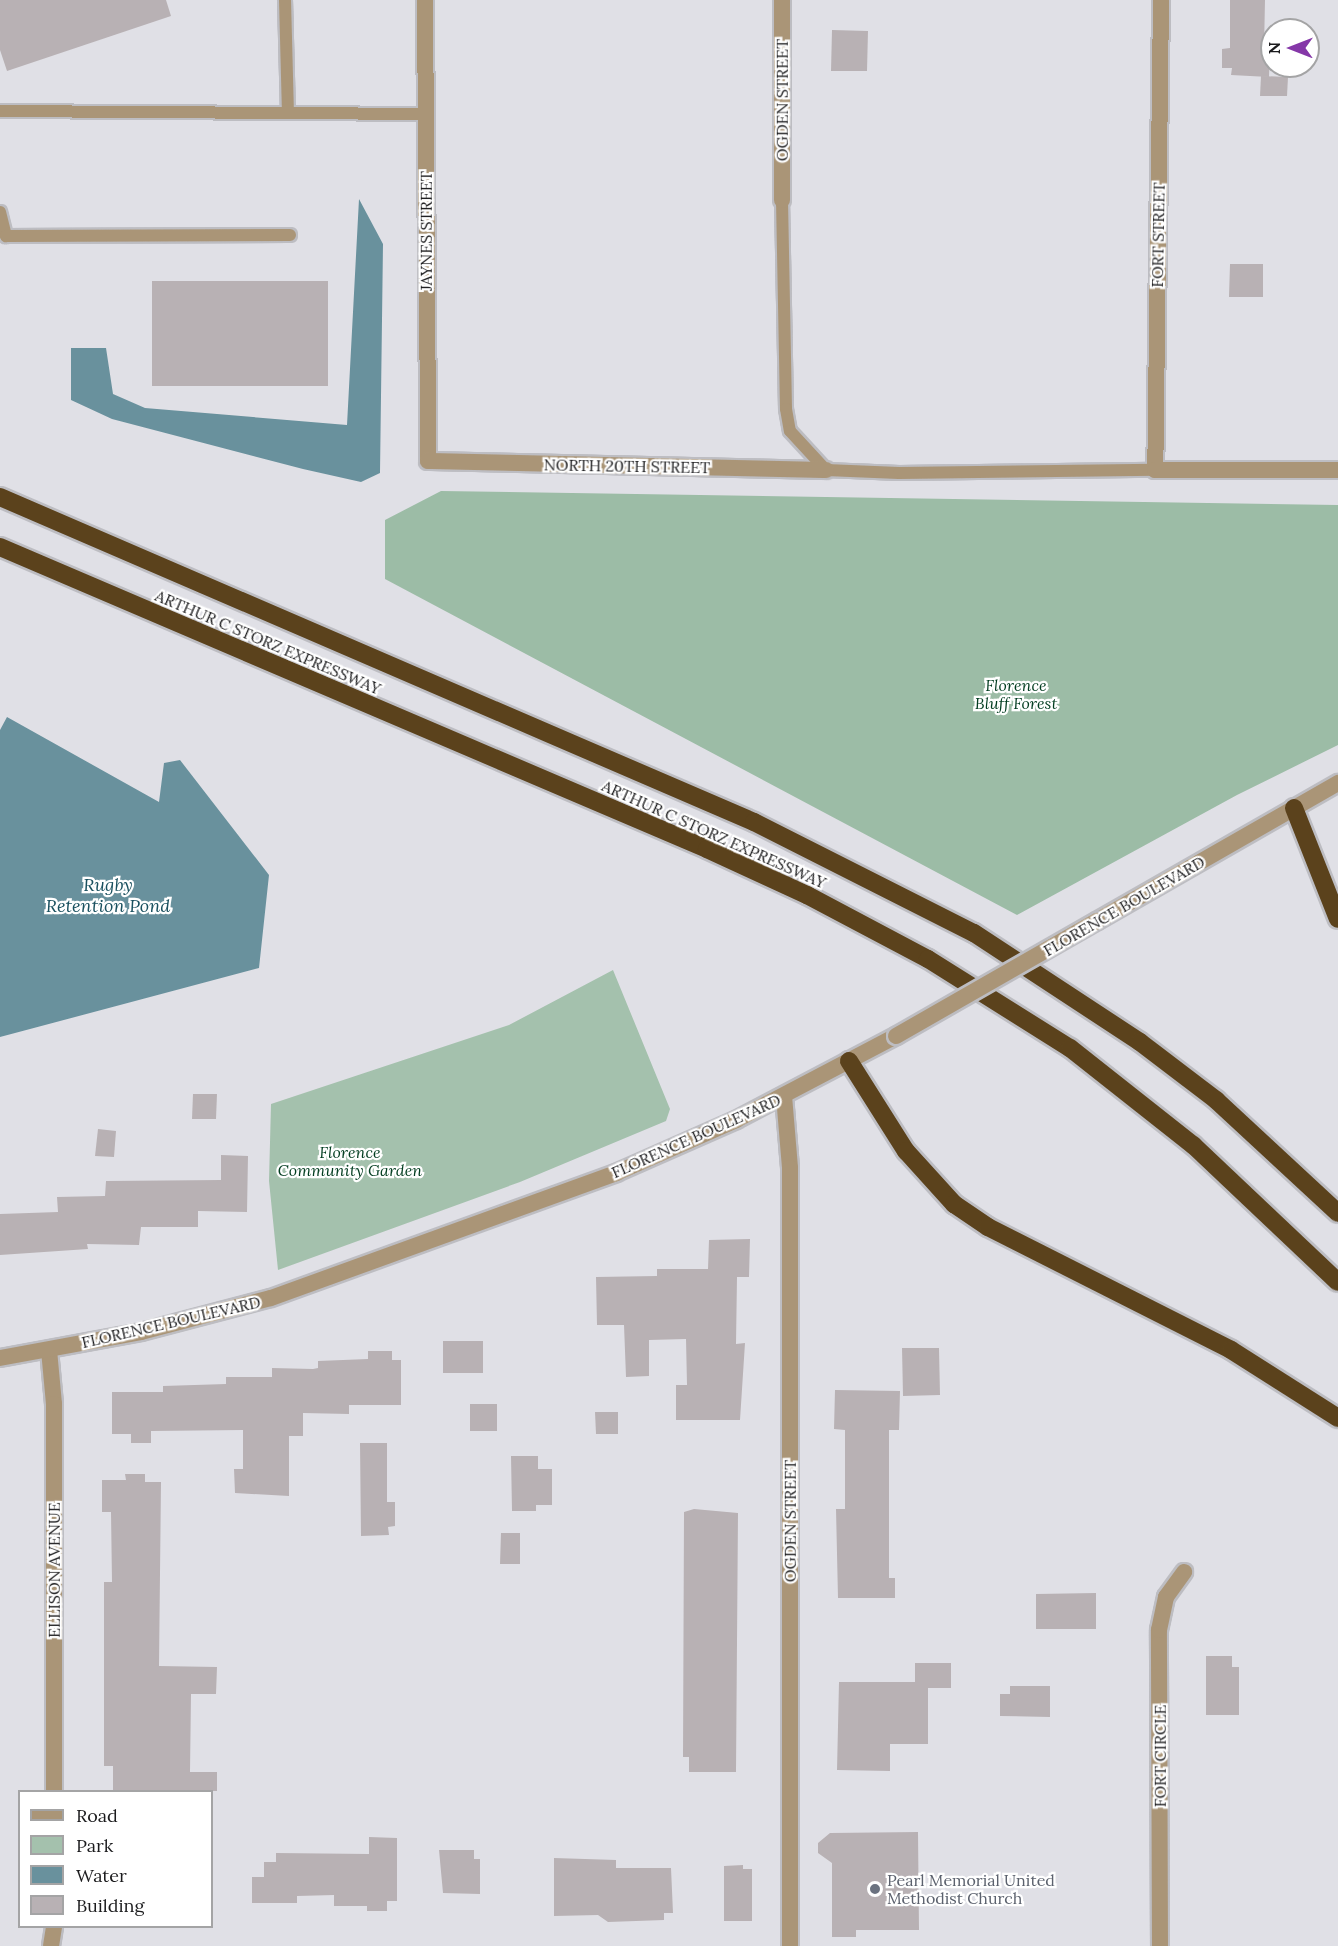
<!DOCTYPE html>
<html>
<head>
<meta charset="utf-8">
<style>
  body { margin:0 }
  #map { position:relative; width:1338px; height:1946px; overflow:hidden; background:#e0e0e6; font-family:Lora,serif }
  div>[style] { position:absolute }
  .green>* { inset:0; background:#a4c1ad }
  .forest>* { inset:0; background:#9cbca6 }
  .water>* { inset:0; background:#69919d }
  .building>* { inset:0; background:#b8b1b4 }
  .roads { filter:drop-shadow(2px 0 #bdbdc2) drop-shadow(-2px 0 #bdbdc2) drop-shadow(0 2px #bdbdc2) drop-shadow(0 -2px #bdbdc2) }
  .service>* { height:12px; margin:-6px; padding:0 6px; transform-origin:6px; border-radius:6px; background:#aa9577 }
  .minor>* { height:16px; margin:-8px; padding:0 8px; transform-origin:8px; border-radius:8px; background:#aa9577 }
  .tertiary>* { height:16px; margin:-8px; padding:0 8px; transform-origin:8px; border-radius:8px; background:#aa9577 }
  .motorway>* { height:18px; margin:-9px; padding:0 9px; transform-origin:9px; border-radius:9px; background:#5b421c }
  .bridges { filter:drop-shadow(2px 0 #bdbdc2) drop-shadow(-2px 0 #bdbdc2) drop-shadow(0 2px #bdbdc2) drop-shadow(0 -2px #bdbdc2) }
  .tertiary-bridge>* { height:16px; margin:-8px; padding:0 8px; transform-origin:8px; border-radius:8px; background:#aa9577 }
  .dots>* { width:16px; height:16px; translate:-50% -50%; box-sizing:border-box; border:3px solid #fff; border-radius:50% }
  span { translate:-50% -50%; white-space:nowrap; text-align:center; line-height:1.15; -webkit-text-stroke:4.5px #fff; paint-order:stroke }
  .street-label { font-size:16px; color:#1b1b1d }
  .park-label { font-size:16px; color:#003c1f; font-style:italic }
  .worship-label { font-size:16px; color:#5b616d }
  .left { translate:0 -50%; text-align:left }
  .water-label { font-size:18px; color:#19505f; font-style:italic }
  .legend { position:absolute; left:18px; top:1790px; width:195px; height:138px; box-sizing:border-box; background:#fff; border:2px solid #a4a4a5; margin:0; padding:8px 10px; list-style:none; font-size:18px; color:#1b1b1d }
  .legend li { display:flex; align-items:center; gap:12px; height:30px }
  .legend b { width:30px; border:2px solid #a4a4a5 }
  .north { position:absolute; left:1260px; top:18px; width:60px; height:60px; box-sizing:border-box; background:#fff; border:2px solid #a4a4a5; border-radius:50%; rotate:270deg; font-size:16px; font-weight:700; line-height:24px; text-align:center; color:#1b1b1d }
  .north::after { content:''; display:block; margin:auto; width:21px; height:27px; background:#8537a8; clip-path:polygon(50% 0,100% 100%,50% 72%,0 100%) }
</style>
</head>
<body>
<div id="map">
  <div class="green">
    <i style="clip-path:polygon(613px 970px,670px 1109px,666px 1121px,520px 1182px,278px 1270px,269px 1181px,271px 1104px,509px 1025px)"></i>
  </div>
  <div class="forest">
    <i style="clip-path:polygon(441px 491px,1338px 505px,1338px 745px,1237px 795px,1017px 915px,385px 579px,385px 520px)"></i>
  </div>
  <div class="water">
    <i style="clip-path:polygon(359px 199px,383px 244px,380px 473px,361px 482px,303px 469px,112px 419px,71px 400px,71px 348px,106px 348px,113px 394px,145px 408px,347px 425px)"></i>
    <i style="clip-path:polygon(7px 717px,159px 802px,164px 763px,180px 760px,269px 875px,259px 968px,0 1037px,0 730px)"></i>
  </div>
  <div class="building">
    <i style="clip-path:polygon(0 0,166px 0,171px 16px,7px 71px,0 50px)"></i>
    <i style="clip-path:polygon(1230px 0,1265px 0,1264px 49px,1270px 49px,1269px 77px,1231px 75px,1232px 68px,1222px 68px,1222px 49px,1230px 48px)"></i>
    <i style="clip-path:polygon(832px 30px,868px 31px,867px 71px,831px 71px)"></i>
    <i style="clip-path:polygon(1261px 76px,1288px 77px,1287px 96px,1260px 96px)"></i>
    <i style="clip-path:polygon(1230px 264px,1263px 264px,1263px 297px,1229px 297px)"></i>
    <i style="clip-path:polygon(152px 281px,328px 281px,328px 386px,152px 386px)"></i>
    <i style="clip-path:polygon(193px 1094px,217px 1094px,216px 1119px,192px 1119px)"></i>
    <i style="clip-path:polygon(98px 1129px,116px 1131px,114px 1157px,95px 1156px)"></i>
    <i style="clip-path:polygon(221px 1155px,248px 1156px,247px 1212px,198px 1211px,198px 1227px,141px 1227px,139px 1245px,87px 1244px,88px 1249px,0 1255px,0 1214px,58px 1212px,57px 1197px,105px 1196px,106px 1181px,221px 1180px)"></i>
    <i style="clip-path:polygon(750px 1239px,749px 1277px,737px 1277px,736px 1344px,745px 1343px,740px 1420px,676px 1420px,676px 1385px,687px 1385px,686px 1339px,649px 1340px,649px 1376px,626px 1377px,624px 1325px,597px 1325px,596px 1277px,657px 1276px,657px 1269px,708px 1269px,709px 1240px)"></i>
    <i style="clip-path:polygon(443px 1341px,483px 1341px,483px 1373px,443px 1373px)"></i>
    <i style="clip-path:polygon(902px 1348px,939px 1348px,940px 1395px,903px 1396px)"></i>
    <i style="clip-path:polygon(368px 1351px,392px 1351px,392px 1360px,401px 1360px,401px 1405px,349px 1405px,349px 1414px,303px 1413px,303px 1436px,289px 1436px,289px 1496px,235px 1493px,234px 1469px,243px 1469px,243px 1430px,151px 1431px,151px 1443px,131px 1443px,131px 1434px,112px 1434px,112px 1392px,163px 1392px,163px 1386px,226px 1384px,226px 1377px,272px 1377px,272px 1368px,313px 1369px,318px 1368px,318px 1361px,368px 1359px)"></i>
    <i style="clip-path:polygon(835px 1390px,900px 1391px,899px 1430px,889px 1430px,889px 1578px,895px 1578px,895px 1598px,838px 1598px,836px 1509px,845px 1509px,845px 1430px,834px 1429px)"></i>
    <i style="clip-path:polygon(470px 1404px,497px 1404px,497px 1431px,470px 1431px)"></i>
    <i style="clip-path:polygon(595px 1412px,618px 1412px,618px 1434px,596px 1434px)"></i>
    <i style="clip-path:polygon(360px 1443px,387px 1443px,387px 1502px,395px 1502px,395px 1526px,388px 1527px,389px 1535px,361px 1536px)"></i>
    <i style="clip-path:polygon(511px 1456px,538px 1456px,538px 1469px,552px 1469px,552px 1505px,536px 1505px,536px 1511px,512px 1511px)"></i>
    <i style="clip-path:polygon(125px 1474px,145px 1474px,145px 1482px,161px 1482px,159px 1666px,217px 1667px,216px 1694px,191px 1694px,190px 1772px,217px 1772px,217px 1791px,113px 1791px,113px 1766px,104px 1766px,104px 1582px,112px 1582px,111px 1512px,102px 1512px,102px 1480px,126px 1480px)"></i>
    <i style="clip-path:polygon(694px 1509px,738px 1513px,736px 1772px,689px 1772px,689px 1757px,683px 1757px,684px 1512px)"></i>
    <i style="clip-path:polygon(501px 1533px,520px 1533px,520px 1564px,500px 1564px)"></i>
    <i style="clip-path:polygon(1096px 1593px,1096px 1629px,1036px 1629px,1036px 1594px)"></i>
    <i style="clip-path:polygon(1206px 1656px,1232px 1656px,1232px 1667px,1239px 1667px,1239px 1715px,1206px 1715px)"></i>
    <i style="clip-path:polygon(915px 1663px,951px 1663px,951px 1688px,928px 1688px,928px 1744px,890px 1744px,890px 1771px,837px 1770px,839px 1682px,915px 1682px)"></i>
    <i style="clip-path:polygon(1010px 1686px,1050px 1686px,1050px 1717px,1000px 1716px,1000px 1694px,1010px 1694px)"></i>
    <i style="clip-path:polygon(918px 1832px,919px 1930px,856px 1930px,856px 1937px,832px 1937px,832px 1863px,818px 1853px,818px 1843px,830px 1833px)"></i>
    <i style="clip-path:polygon(369px 1837px,397px 1838px,397px 1901px,387px 1901px,387px 1911px,367px 1911px,367px 1906px,334px 1906px,334px 1895px,297px 1896px,297px 1903px,252px 1903px,252px 1877px,264px 1877px,264px 1862px,276px 1862px,276px 1853px,369px 1854px)"></i>
    <i style="clip-path:polygon(439px 1850px,474px 1850px,474px 1859px,480px 1859px,480px 1894px,443px 1893px)"></i>
    <i style="clip-path:polygon(554px 1858px,616px 1860px,616px 1868px,671px 1868px,673px 1913px,664px 1913px,664px 1920px,608px 1922px,598px 1915px,554px 1916px)"></i>
    <i style="clip-path:polygon(743px 1865px,743px 1869px,752px 1869px,752px 1921px,724px 1921px,724px 1866px)"></i>
  </div>
  <div class="roads">
    <div class="service">
      <i style="left:285px;top:0;width:111px;rotate:88.5deg"></i>
      <i style="left:0;top:111px;width:426px;rotate:0.4deg"></i>
      <i style="left:782px;top:200px;width:209px;rotate:88.9deg"></i>
      <i style="left:786px;top:409px;width:22px;rotate:80deg"></i>
      <i style="left:790px;top:431px;width:53px;rotate:47.3deg"></i>
      <i style="left:826px;top:470px;width:73px;rotate:2.4deg"></i>
      <i style="left:899px;top:473px;width:256px;rotate:-0.7deg"></i>
      <i style="left:0;top:212px;width:25px;rotate:76deg"></i>
      <i style="left:6px;top:236px;width:284px;rotate:-0.2deg"></i>
    </div>
    <div class="minor">
      <i style="left:425px;top:0;width:461px;rotate:89.6deg"></i>
      <i style="left:428px;top:461px;width:398px;rotate:1.3deg"></i>
      <i style="left:782px;top:0;width:200px;rotate:90deg"></i>
      <i style="left:1161px;top:0;width:470px;rotate:90.7deg"></i>
      <i style="left:1155px;top:470px;width:183px"></i>
      <i style="left:784px;top:1096px;width:72px;rotate:85.2deg"></i>
      <i style="left:790px;top:1168px;width:778px;rotate:90deg"></i>
      <i style="left:49px;top:1350px;width:54px;rotate:84.7deg"></i>
      <i style="left:54px;top:1404px;width:388px;rotate:90deg"></i>
      <i style="left:51px;top:1946px;width:20px;rotate:-81deg"></i>
      <i style="left:1160px;top:1946px;width:316px;rotate:-90.2deg"></i>
      <i style="left:1159px;top:1630px;width:34px;rotate:-78deg"></i>
      <i style="left:1166px;top:1597px;width:31px;rotate:-54deg"></i>
    </div>
    <div class="tertiary">
      <i style="left:1097px;top:921px;width:278px;rotate:-29.8deg"></i>
      <i style="left:0;top:1358px;width:143px;rotate:-10.4deg"></i>
      <i style="left:141px;top:1332px;width:134px;rotate:-14.7deg"></i>
      <i style="left:271px;top:1298px;width:367px;rotate:-19.9deg"></i>
      <i style="left:616px;top:1173px;width:131px;rotate:-23.8deg"></i>
      <i style="left:736px;top:1120px;width:181px;rotate:-27.7deg"></i>
    </div>
    <div class="motorway">
      <i style="left:0;top:497px;width:821px;rotate:23.32deg"></i>
      <i style="left:754px;top:822px;width:246px;rotate:26.8deg"></i>
      <i style="left:974px;top:933px;width:199px;rotate:33.3deg"></i>
      <i style="left:1140px;top:1042px;width:96px;rotate:37.3deg"></i>
      <i style="left:1216px;top:1100px;width:166px;rotate:42.8deg"></i>
      <i style="left:0;top:547px;width:769px;rotate:23.13deg"></i>
      <i style="left:707px;top:849px;width:110px;rotate:24.7deg"></i>
      <i style="left:807px;top:895px;width:137px;rotate:27.9deg"></i>
      <i style="left:928px;top:959px;width:168px;rotate:32.1deg"></i>
      <i style="left:1070px;top:1048px;width:157px;rotate:38.3deg"></i>
      <i style="left:1193px;top:1145px;width:199px;rotate:43.4deg"></i>
      <i style="left:1294px;top:808px;width:119px;rotate:68.4deg"></i>
      <i style="left:849px;top:1061px;width:107px;rotate:57.7deg"></i>
      <i style="left:906px;top:1151px;width:72px;rotate:47.8deg"></i>
      <i style="left:954px;top:1204px;width:41px;rotate:34.1deg"></i>
      <i style="left:988px;top:1227px;width:272px;rotate:26.8deg"></i>
      <i style="left:1231px;top:1350px;width:127px;rotate:32.4deg"></i>
    </div>
  </div>
  <div class="bridges">
    <div class="tertiary-bridge">
      <i style="left:896px;top:1036px;width:232px;rotate:-29.8deg"></i>
    </div>
  </div>
  <div class="dots">
    <i style="left:875px;top:1889px;background:#6b7280"></i>
  </div>
  <div class="street-label">
    <span style="left:782px;top:100px;rotate:-90deg">OGDEN STREET</span>
    <span style="left:426px;top:231px;rotate:-90deg">JAYNES STREET</span>
    <span style="left:1158px;top:235px;rotate:-89deg">FORT STREET</span>
    <span style="left:627px;top:466px;rotate:1deg">NORTH 20TH STREET</span>
    <span style="left:268px;top:642px;rotate:23deg">ARTHUR C STORZ EXPRESSWAY</span>
    <span style="left:714px;top:834px;rotate:24deg">ARTHUR C STORZ EXPRESSWAY</span>
    <span style="left:1124px;top:906px;rotate:-30deg">FLORENCE BOULEVARD</span>
    <span style="left:696px;top:1136px;rotate:-24deg">FLORENCE BOULEVARD</span>
    <span style="left:171px;top:1322px;rotate:-13deg">FLORENCE BOULEVARD</span>
    <span style="left:790px;top:1521px;rotate:-90deg">OGDEN STREET</span>
    <span style="left:54px;top:1570px;rotate:-90deg">ELLISON AVENUE</span>
    <span style="left:1160px;top:1756px;rotate:-90deg">FORT CIRCLE</span>
  </div>
  <div class="park-label">
    <span style="left:1016px;top:694px">Florence<br>Bluff Forest</span>
    <span style="left:350px;top:1161px">Florence<br>Community Garden</span>
  </div>
  <div class="worship-label">
    <span class="left" style="left:887px;top:1889px">Pearl Memorial United<br>Methodist Church</span>
  </div>
  <div class="water-label">
    <span style="left:108px;top:896px">Rugby<br>Retention Pond</span>
  </div>
  <ul class="legend">
  <li><b style="height:8px;background:#aa9577"></b>Road</li>
  <li><b style="height:16px;background:#a4c1ad"></b>Park</li>
  <li><b style="height:16px;background:#69919d"></b>Water</li>
  <li><b style="height:16px;background:#b8b1b4"></b>Building</li>
  </ul>
  <div class="north">N</div>
</div>
</body>
</html>
